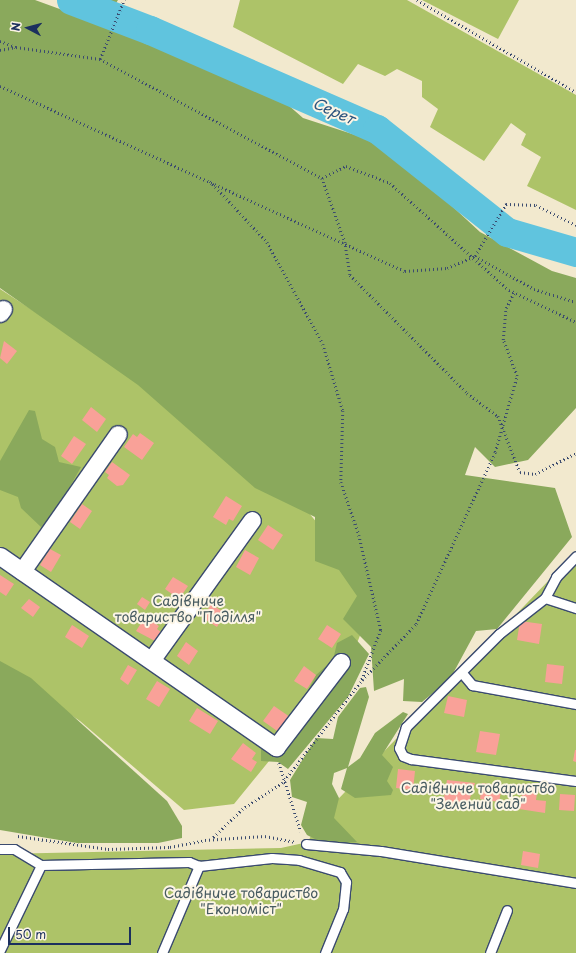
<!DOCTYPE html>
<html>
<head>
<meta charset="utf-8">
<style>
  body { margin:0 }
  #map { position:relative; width:576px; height:953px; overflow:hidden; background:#f2e9ce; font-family:"Playpen Sans",sans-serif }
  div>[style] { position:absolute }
  .green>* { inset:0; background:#adc368 }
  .forest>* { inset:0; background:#8aa95c }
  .river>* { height:29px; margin:-14.5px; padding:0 14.5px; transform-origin:14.5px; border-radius:14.5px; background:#60c4de }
  .building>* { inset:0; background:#f9a198 }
  .path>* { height:2.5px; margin-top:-1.25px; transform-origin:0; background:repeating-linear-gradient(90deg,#3b4b6f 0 1px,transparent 0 4px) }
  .roads { filter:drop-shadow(1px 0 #3b4b6f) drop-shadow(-1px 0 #3b4b6f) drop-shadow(0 1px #3b4b6f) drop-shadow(0 -1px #3b4b6f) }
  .lane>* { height:9px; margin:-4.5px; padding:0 4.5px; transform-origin:4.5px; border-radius:4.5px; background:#fff }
  .street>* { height:17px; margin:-8.5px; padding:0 8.5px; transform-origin:8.5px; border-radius:8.5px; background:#fff }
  span { translate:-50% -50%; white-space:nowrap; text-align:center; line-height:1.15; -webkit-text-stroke:4px #fcf5e5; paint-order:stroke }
  .park-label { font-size:14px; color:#475b61 }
  .water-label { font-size:15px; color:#2c547e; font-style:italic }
  .north { position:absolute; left:8px; top:8px; width:40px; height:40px; -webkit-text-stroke:3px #fcf5e5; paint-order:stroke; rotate:276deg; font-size:11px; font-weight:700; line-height:16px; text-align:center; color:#1b2f5e }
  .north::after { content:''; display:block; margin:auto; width:14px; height:18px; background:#1b2f5e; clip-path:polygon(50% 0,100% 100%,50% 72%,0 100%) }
  .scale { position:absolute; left:8px; top:927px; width:123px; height:18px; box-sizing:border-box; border:2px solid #1b2f5e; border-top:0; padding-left:5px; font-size:12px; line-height:14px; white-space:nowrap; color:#1b2f5e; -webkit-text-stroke:3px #fcf5e5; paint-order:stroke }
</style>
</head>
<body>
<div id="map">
  <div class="green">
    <i style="clip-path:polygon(240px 0,407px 0,576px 95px,576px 210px,527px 186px,541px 157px,521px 145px,526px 134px,511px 123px,484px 161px,430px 127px,438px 109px,422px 97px,422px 81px,397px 69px,385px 76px,358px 64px,343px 84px,233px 27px)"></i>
    <i style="clip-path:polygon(422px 0,519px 0,498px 39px)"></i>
    <i style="clip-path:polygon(0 289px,135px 377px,295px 496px,359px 574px,367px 618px,349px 663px,234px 804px,184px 810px,80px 721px,0 667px)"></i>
    <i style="clip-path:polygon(576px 552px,576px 953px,0 953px,0 854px,281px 848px,308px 842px,319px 819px)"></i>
  </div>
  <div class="forest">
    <i style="clip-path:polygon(0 0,35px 0,263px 83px,303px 118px,386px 145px,480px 232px,552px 271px,576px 278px,576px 408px,528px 460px,495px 467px,475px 447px,465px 475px,555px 488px,572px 537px,497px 629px,476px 631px,450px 679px,422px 702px,403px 701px,404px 679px,374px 691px,371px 647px,343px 619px,357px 596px,339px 570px,315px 561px,315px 517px,255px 488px,138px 385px,0 288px)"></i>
    <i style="clip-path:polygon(76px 0,118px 0,114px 6px,94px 12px)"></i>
    <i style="clip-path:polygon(29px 410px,35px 411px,42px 439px,55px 447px,59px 462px,81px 467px,50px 522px,41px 527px,21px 508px,18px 497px,0 490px,0 461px)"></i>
    <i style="clip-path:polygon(352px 635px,369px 654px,348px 697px,288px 769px,278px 762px,261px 761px,261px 749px,276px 746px,287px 732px,316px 675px,333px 660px,337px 643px)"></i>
    <i style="clip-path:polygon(0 661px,31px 678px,167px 801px,182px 826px,182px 838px,158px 843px,77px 843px,0 830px)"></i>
    <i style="clip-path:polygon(366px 687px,369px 697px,348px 767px,360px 758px,375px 733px,403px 712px,408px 714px,382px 755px,393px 767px,387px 781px,393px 790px,391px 795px,355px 798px,341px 789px,347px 768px,334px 773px,332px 784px,339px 798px,334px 818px,357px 842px,327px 845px,307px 835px,301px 825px,307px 802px,292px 797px,290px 780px,316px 738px,333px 739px,338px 717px,360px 688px)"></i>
  </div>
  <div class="river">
    <i style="left:71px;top:0;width:85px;rotate:20.8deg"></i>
    <i style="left:150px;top:30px;width:248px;rotate:23.6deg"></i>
    <i style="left:377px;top:129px;width:166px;rotate:38.4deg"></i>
    <i style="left:507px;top:232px;width:72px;rotate:16.2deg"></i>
  </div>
  <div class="building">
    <i style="clip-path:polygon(4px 341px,17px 351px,7px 364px,0 358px)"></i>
    <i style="clip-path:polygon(91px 407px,106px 419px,97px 432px,82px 420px)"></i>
    <i style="clip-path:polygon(140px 433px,154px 443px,142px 460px,124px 447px,133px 434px,137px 437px)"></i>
    <i style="clip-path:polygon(74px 436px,86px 444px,72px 464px,61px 456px)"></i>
    <i style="clip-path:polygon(112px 462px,130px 475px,123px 485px,117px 486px,107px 478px,109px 475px,105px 472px)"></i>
    <i style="clip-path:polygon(226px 496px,242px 506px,233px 521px,229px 519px,226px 525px,213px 517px)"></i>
    <i style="clip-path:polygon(82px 504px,92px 511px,80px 529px,70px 522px)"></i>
    <i style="clip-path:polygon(268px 525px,283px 535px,273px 550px,258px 540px)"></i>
    <i style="clip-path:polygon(50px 549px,61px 555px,51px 572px,40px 565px)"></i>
    <i style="clip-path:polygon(245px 550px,259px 558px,250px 575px,236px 567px)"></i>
    <i style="clip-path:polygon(0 575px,14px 584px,6px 596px,0 592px)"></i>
    <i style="clip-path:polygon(173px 577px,188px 586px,179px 599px,165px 589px)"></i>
    <i style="clip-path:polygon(142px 597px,150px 602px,145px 610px,137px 604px)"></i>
    <i style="clip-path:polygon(29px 599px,40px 607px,33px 617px,21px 608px)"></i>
    <i style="clip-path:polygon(211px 604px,225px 613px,217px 627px,203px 618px)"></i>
    <i style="clip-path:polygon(145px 617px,159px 626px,157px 629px,161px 632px,155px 641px,136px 631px)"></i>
    <i style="clip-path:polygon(520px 621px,542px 624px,539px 644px,517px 640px)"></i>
    <i style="clip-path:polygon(72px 625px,89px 636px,82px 648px,65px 637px)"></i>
    <i style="clip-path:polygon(327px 625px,341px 634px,332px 648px,318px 639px)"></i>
    <i style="clip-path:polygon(186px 642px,198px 651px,189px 665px,177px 656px)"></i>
    <i style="clip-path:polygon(547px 664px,564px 666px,562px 684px,545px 682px)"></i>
    <i style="clip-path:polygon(128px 665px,137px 670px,128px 685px,120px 679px)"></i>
    <i style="clip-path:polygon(304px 666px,316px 675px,307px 689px,294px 681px)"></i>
    <i style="clip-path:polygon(157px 681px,170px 689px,159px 707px,146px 699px)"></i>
    <i style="clip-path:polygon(448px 696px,467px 700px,464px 717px,444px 713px)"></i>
    <i style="clip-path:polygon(274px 706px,290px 717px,280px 733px,263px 721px)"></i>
    <i style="clip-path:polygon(197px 708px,218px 721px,210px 734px,189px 721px)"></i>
    <i style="clip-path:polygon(480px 731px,500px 734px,496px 755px,476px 752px)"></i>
    <i style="clip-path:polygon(243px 743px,256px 753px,252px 759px,257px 762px,251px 772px,231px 759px)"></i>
    <i style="clip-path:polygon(575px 750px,576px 750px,576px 762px,573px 761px)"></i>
    <i style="clip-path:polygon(398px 769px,415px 771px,413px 790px,396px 788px)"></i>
    <i style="clip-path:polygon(447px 780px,475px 783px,467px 807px,443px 803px)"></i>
    <i style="clip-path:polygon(482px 783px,502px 786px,499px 802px,480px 799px)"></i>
    <i style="clip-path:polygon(524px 784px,538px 786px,536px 800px,546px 801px,545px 813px,519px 809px)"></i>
    <i style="clip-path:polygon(560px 794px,575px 795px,574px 811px,559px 810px)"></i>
    <i style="clip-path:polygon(523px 851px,540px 854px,538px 868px,521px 865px)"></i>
  </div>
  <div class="path">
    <i style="left:417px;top:0;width:184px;rotate:30.1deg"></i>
    <i style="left:0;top:41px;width:17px;rotate:21deg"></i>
    <i style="left:0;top:50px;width:16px;rotate:-11deg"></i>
    <i style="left:16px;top:47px;width:85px;rotate:8.1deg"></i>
    <i style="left:100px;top:59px;width:64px;rotate:-67.9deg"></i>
    <i style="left:100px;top:59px;width:252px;rotate:28.2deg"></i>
    <i style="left:322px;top:178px;width:27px;rotate:-27deg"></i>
    <i style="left:346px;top:166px;width:47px;rotate:21.1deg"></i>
    <i style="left:390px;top:183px;width:160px;rotate:42deg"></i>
    <i style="left:509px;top:290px;width:74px;rotate:25.5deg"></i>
    <i style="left:0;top:86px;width:445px;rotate:24.6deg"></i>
    <i style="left:405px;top:271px;width:42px;rotate:-4.1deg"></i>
    <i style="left:447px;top:268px;width:30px;rotate:-23deg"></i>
    <i style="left:475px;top:256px;width:68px;rotate:29.2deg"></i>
    <i style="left:534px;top:289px;width:44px;rotate:17.2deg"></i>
    <i style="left:322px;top:178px;width:68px;rotate:70.2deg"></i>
    <i style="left:345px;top:242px;width:33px;rotate:81deg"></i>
    <i style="left:350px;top:275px;width:166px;rotate:45.2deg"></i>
    <i style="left:467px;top:393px;width:39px;rotate:37deg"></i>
    <i style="left:498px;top:416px;width:60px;rotate:68.6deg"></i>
    <i style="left:520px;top:472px;width:15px;rotate:8deg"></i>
    <i style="left:535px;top:474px;width:46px;rotate:-27.1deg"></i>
    <i style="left:210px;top:181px;width:83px;rotate:46.9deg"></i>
    <i style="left:267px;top:242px;width:116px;rotate:61.2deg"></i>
    <i style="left:323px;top:344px;width:70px;rotate:73.4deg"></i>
    <i style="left:343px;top:411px;width:71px;rotate:91.6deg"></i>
    <i style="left:341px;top:482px;width:56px;rotate:71.2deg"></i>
    <i style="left:359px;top:535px;width:98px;rotate:77deg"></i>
    <i style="left:381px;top:630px;width:56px;rotate:111deg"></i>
    <i style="left:361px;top:682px;width:128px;rotate:127.7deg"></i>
    <i style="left:283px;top:783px;width:48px;rotate:147deg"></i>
    <i style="left:243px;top:809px;width:43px;rotate:135.9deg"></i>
    <i style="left:475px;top:256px;width:61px;rotate:-59.2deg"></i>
    <i style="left:506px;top:204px;width:30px;rotate:2deg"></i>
    <i style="left:536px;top:205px;width:45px;rotate:26.6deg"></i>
    <i style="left:362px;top:680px;width:78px;rotate:-46deg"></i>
    <i style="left:416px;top:624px;width:189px;rotate:-65.3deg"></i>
    <i style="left:495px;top:452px;width:79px;rotate:-73.9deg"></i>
    <i style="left:517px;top:376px;width:39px;rotate:-111deg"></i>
    <i style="left:503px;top:340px;width:32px;rotate:-85deg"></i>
    <i style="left:506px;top:308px;width:18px;rotate:-63deg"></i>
    <i style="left:279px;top:763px;width:72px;rotate:72.3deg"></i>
    <i style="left:18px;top:836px;width:91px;rotate:8.2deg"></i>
    <i style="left:108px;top:849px;width:62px;rotate:-1.8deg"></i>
    <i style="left:170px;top:847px;width:36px;rotate:-11deg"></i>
    <i style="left:205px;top:840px;width:60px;rotate:-3.8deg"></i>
    <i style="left:265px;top:836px;width:31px;rotate:11deg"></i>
  </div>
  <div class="roads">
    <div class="lane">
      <i style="left:545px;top:598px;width:58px;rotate:142deg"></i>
      <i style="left:499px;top:634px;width:132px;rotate:135deg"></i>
      <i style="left:406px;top:727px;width:22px;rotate:108deg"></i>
      <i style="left:399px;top:748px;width:9px;rotate:63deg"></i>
      <i style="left:403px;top:756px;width:9px;rotate:21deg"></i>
      <i style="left:411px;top:759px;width:166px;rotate:7.6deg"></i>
      <i style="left:545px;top:598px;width:24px;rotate:-62deg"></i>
      <i style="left:556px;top:577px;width:29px;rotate:-46deg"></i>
      <i style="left:545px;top:598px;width:33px;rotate:18deg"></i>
      <i style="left:462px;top:673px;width:16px;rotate:50deg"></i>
      <i style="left:472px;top:685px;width:106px;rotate:10.4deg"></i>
      <i style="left:306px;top:844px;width:75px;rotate:5.3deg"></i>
      <i style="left:381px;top:851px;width:198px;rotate:9.3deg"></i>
      <i style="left:0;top:849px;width:14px"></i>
      <i style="left:14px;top:849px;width:31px;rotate:31deg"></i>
      <i style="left:0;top:950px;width:94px;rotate:-64.2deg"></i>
      <i style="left:41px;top:865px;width:148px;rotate:-1.2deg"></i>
      <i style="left:189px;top:862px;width:11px;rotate:22deg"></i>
      <i style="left:199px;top:866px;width:73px;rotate:-6.3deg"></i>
      <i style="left:272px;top:858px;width:27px;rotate:4deg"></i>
      <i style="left:299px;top:860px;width:43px;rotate:16.3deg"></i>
      <i style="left:340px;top:872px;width:12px;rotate:59deg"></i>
      <i style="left:346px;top:882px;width:27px;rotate:96deg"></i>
      <i style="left:343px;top:909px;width:48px;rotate:112.2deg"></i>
      <i style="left:162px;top:953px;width:95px;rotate:-67deg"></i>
      <i style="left:490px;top:953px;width:46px;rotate:-68.4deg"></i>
    </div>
    <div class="street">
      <i style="left:0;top:313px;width:5px;rotate:-53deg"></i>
      <i style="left:0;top:556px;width:336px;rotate:34.7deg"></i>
      <i style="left:276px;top:747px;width:107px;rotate:-52.6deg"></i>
      <i style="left:22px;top:571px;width:167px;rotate:-55deg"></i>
      <i style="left:152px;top:659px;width:171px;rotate:-54.3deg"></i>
    </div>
  </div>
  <div class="park-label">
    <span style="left:188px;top:609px">Садівниче<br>товариство "Поділля"</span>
    <span style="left:478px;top:796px">Садівниче товариство<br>"Зелений сад"</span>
    <span style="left:241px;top:901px">Садівниче товариство<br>"Економіст"</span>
  </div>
  <div class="water-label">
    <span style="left:334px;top:110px;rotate:24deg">Серет</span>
  </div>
  <div class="north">N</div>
  <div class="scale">50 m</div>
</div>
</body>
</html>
